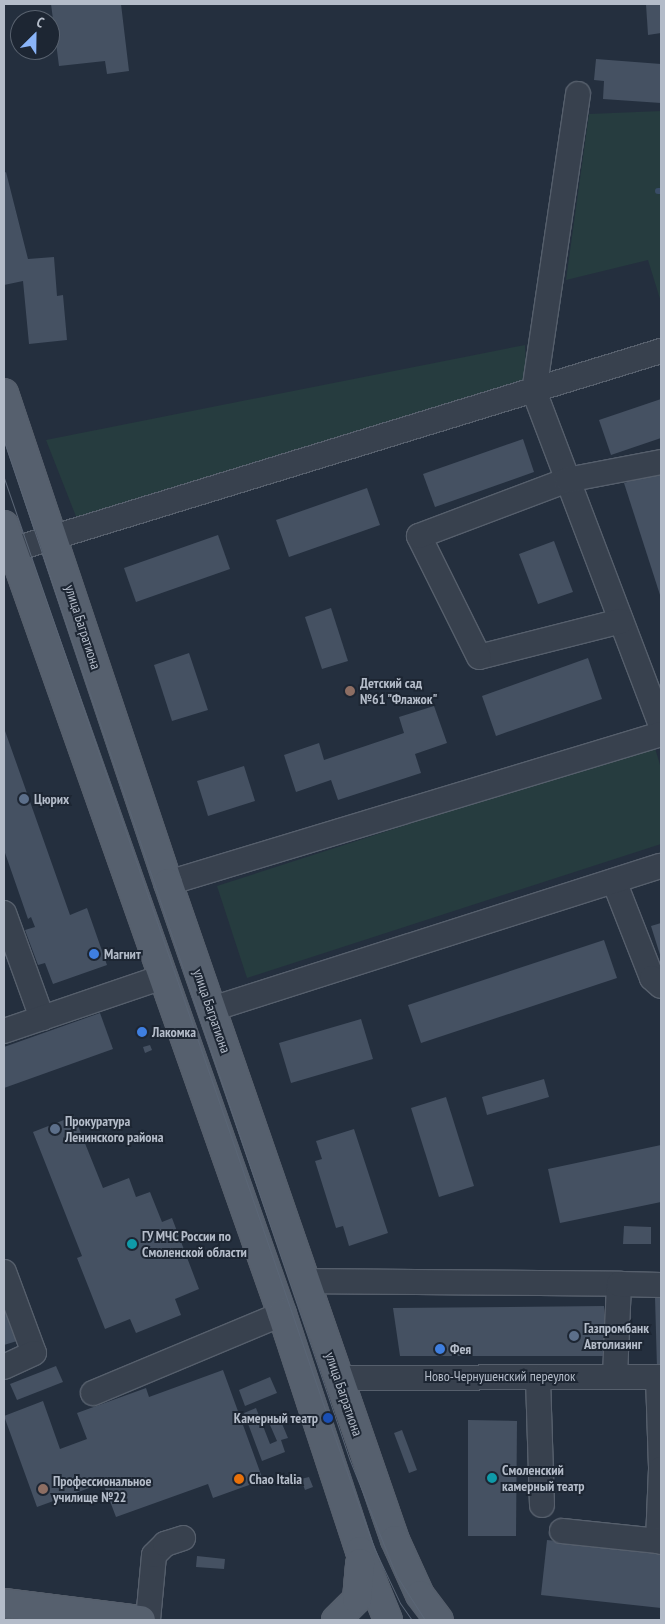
<!DOCTYPE html>
<html>
<head>
<meta charset="utf-8">
<style>
  body { margin:0 }
  #map { position:relative; width:665px; height:1624px; overflow:hidden; background:#242f3e; font-family:"PT Sans Narrow",sans-serif }
  div>[style] { position:absolute }
  .green>* { inset:0; background:#263c3f }
  .stream>* { height:6px; margin:-3px; padding:0 3px; transform-origin:3px; border-radius:3px; background:#394c67 }
  .building>* { inset:0; background:#455162 }
  .roads { filter:drop-shadow(1px 0 #565f6c) drop-shadow(-1px 0 #565f6c) drop-shadow(0 1px #565f6c) drop-shadow(0 -1px #565f6c) }
  .minor>* { height:24px; margin:-12px; padding:0 12px; transform-origin:12px; border-radius:12px; background:#38414e }
  .major>* { height:28px; margin:-14px; padding:0 14px; transform-origin:14px; border-radius:14px; background:#56606e }
  .tram>* { height:1px; margin:-0.5px; padding:0 0.5px; transform-origin:0.5px; border-radius:0.5px; background:#5a6575 }
  .dots>* { width:14px; height:14px; translate:-50% -50%; box-sizing:border-box; border:2px solid #1d2633; border-radius:50% }
  span { translate:-50% -50%; white-space:nowrap; text-align:center; line-height:1.15; -webkit-text-stroke:4px #1d2633; paint-order:stroke }
  .street-label { font-size:14px; color:#b4bcc9 }
  .poi-label { font-size:14px; color:#b4bcc9; font-weight:700 }
  .left { translate:0 -50%; text-align:left }
  .right { translate:-100% -50%; text-align:right }
  .frame { position:absolute; inset:0; border:5px solid #b4bcc9; pointer-events:none }
  .north { position:absolute; left:10px; top:10px; width:50px; height:50px; box-sizing:border-box; background:#1d2633; border:1px solid #59626f; border-radius:50%; rotate:23deg; font-size:14px; font-weight:700; line-height:20px; text-align:center; color:#b4bcc9 }
  .north::after { content:''; display:block; margin:auto; width:18px; height:22px; background:#8ab4f8; clip-path:polygon(50% 0,100% 100%,50% 72%,0 100%) }
</style>
</head>
<body>
<div id="map">
  <div class="green">
    <i style="clip-path:polygon(661px 111px,661px 302px,648px 260px,566px 280px,589px 114px)"></i>
    <i style="clip-path:polygon(525px 345px,527px 388px,77px 519px,46px 440px)"></i>
    <i style="clip-path:polygon(654px 745px,661px 768px,661px 844px,247px 978px,217px 886px)"></i>
  </div>
  <div class="stream">
    <i style="left:658px;top:191px;width:3px"></i>
  </div>
  <div class="building">
    <i style="clip-path:polygon(51px 4px,121px 4px,129px 71px,107px 74px,105px 61px,59px 66px)"></i>
    <i style="clip-path:polygon(646px 4px,661px 4px,661px 33px,648px 35px)"></i>
    <i style="clip-path:polygon(596px 59px,661px 64px,661px 103px,603px 99px,604px 81px,594px 80px)"></i>
    <i style="clip-path:polygon(6px 172px,28px 259px,54px 257px,57px 296px,63px 295px,67px 340px,29px 344px,23px 281px,4px 285px,4px 173px)"></i>
    <i style="clip-path:polygon(661px 399px,661px 438px,611px 455px,599px 420px)"></i>
    <i style="clip-path:polygon(523px 439px,534px 472px,435px 507px,423px 474px)"></i>
    <i style="clip-path:polygon(661px 471px,661px 598px,624px 483px)"></i>
    <i style="clip-path:polygon(367px 488px,380px 525px,289px 557px,276px 520px)"></i>
    <i style="clip-path:polygon(218px 535px,230px 569px,136px 602px,124px 568px)"></i>
    <i style="clip-path:polygon(554px 541px,573px 592px,538px 604px,519px 554px)"></i>
    <i style="clip-path:polygon(331px 608px,348px 661px,322px 669px,305px 617px)"></i>
    <i style="clip-path:polygon(189px 653px,208px 710px,172px 721px,154px 665px)"></i>
    <i style="clip-path:polygon(588px 658px,602px 699px,496px 736px,482px 696px)"></i>
    <i style="clip-path:polygon(434px 706px,447px 743px,415px 754px,421px 773px,338px 800px,331px 780px,296px 792px,284px 755px,319px 743px,324px 760px,404px 733px,399px 717px)"></i>
    <i style="clip-path:polygon(4px 728px,70px 915px,87px 908px,107px 965px,53px 984px,45px 963px,38px 965px,25px 930px,35px 927px,31px 917px,28px 919px,4px 850px)"></i>
    <i style="clip-path:polygon(244px 766px,255px 801px,208px 816px,197px 781px)"></i>
    <i style="clip-path:polygon(661px 923px,661px 958px,651px 926px)"></i>
    <i style="clip-path:polygon(604px 940px,617px 978px,421px 1043px,408px 1005px)"></i>
    <i style="clip-path:polygon(100px 1013px,113px 1049px,4px 1088px,4px 1047px)"></i>
    <i style="clip-path:polygon(361px 1019px,373px 1059px,291px 1083px,279px 1043px)"></i>
    <i style="clip-path:polygon(144px 1028px,146px 1034px,139px 1036px,137px 1030px)"></i>
    <i style="clip-path:polygon(150px 1045px,152px 1050px,145px 1053px,143px 1047px)"></i>
    <i style="clip-path:polygon(544px 1079px,549px 1097px,487px 1115px,482px 1097px)"></i>
    <i style="clip-path:polygon(446px 1097px,474px 1186px,439px 1197px,411px 1108px)"></i>
    <i style="clip-path:polygon(74px 1116px,103px 1188px,129px 1178px,136px 1197px,150px 1192px,162px 1222px,172px 1218px,199px 1289px,175px 1299px,181px 1315px,136px 1333px,130px 1319px,105px 1329px,77px 1258px,82px 1256px,33px 1132px)"></i>
    <i style="clip-path:polygon(354px 1129px,388px 1233px,349px 1246px,343px 1226px,336px 1228px,315px 1161px,322px 1159px,316px 1141px)"></i>
    <i style="clip-path:polygon(661px 1145px,661px 1202px,560px 1223px,548px 1169px)"></i>
    <i style="clip-path:polygon(624px 1226px,651px 1227px,651px 1244px,623px 1244px)"></i>
    <i style="clip-path:polygon(655px 1297px,661px 1297px,661px 1368px,657px 1368px)"></i>
    <i style="clip-path:polygon(4px 1306px,17px 1341px,4px 1345px)"></i>
    <i style="clip-path:polygon(604px 1306px,606px 1356px,400px 1356px,393px 1308px)"></i>
    <i style="clip-path:polygon(56px 1366px,63px 1382px,17px 1400px,10px 1384px)"></i>
    <i style="clip-path:polygon(223px 1370px,263px 1480px,213px 1498px,208px 1484px,116px 1517px,103px 1483px,37px 1507px,4px 1416px,43px 1401px,60px 1449px,87px 1439px,77px 1413px,146px 1388px,149px 1397px)"></i>
    <i style="clip-path:polygon(270px 1377px,277px 1393px,245px 1406px,239px 1390px)"></i>
    <i style="clip-path:polygon(256px 1408px,270px 1444px,277px 1441px,267px 1418px,278px 1414px,288px 1438px,281px 1440px,285px 1452px,262px 1461px,244px 1413px)"></i>
    <i style="clip-path:polygon(468px 1420px,517px 1421px,516px 1536px,468px 1536px)"></i>
    <i style="clip-path:polygon(402px 1430px,417px 1470px,409px 1473px,394px 1433px)"></i>
    <i style="clip-path:polygon(309px 1477px,313px 1487px,305px 1490px,301px 1479px)"></i>
    <i style="clip-path:polygon(547px 1540px,661px 1552px,661px 1608px,541px 1595px)"></i>
    <i style="clip-path:polygon(197px 1556px,225px 1559px,224px 1569px,196px 1567px)"></i>
  </div>
  <div class="roads">
    <div class="minor">
      <i style="left:578px;top:94px;width:300px;rotate:98.4deg"></i>
      <i style="left:534px;top:391px;width:358px;rotate:69.2deg"></i>
      <i style="left:12px;top:550px;width:679px;rotate:-17.05deg"></i>
      <i style="left:621px;top:621px;width:146px;rotate:165.8deg"></i>
      <i style="left:479px;top:657px;width:135px;rotate:-116.4deg"></i>
      <i style="left:419px;top:536px;width:158px;rotate:-20.7deg"></i>
      <i style="left:567px;top:480px;width:96px;rotate:-10.8deg"></i>
      <i style="left:614px;top:881px;width:104px;rotate:68.6deg"></i>
      <i style="left:652px;top:978px;width:12px;rotate:42deg"></i>
      <i style="left:168px;top:883px;width:515px;rotate:-16.82deg"></i>
      <i style="left:4px;top:913px;width:112px;rotate:70.1deg"></i>
      <i style="left:212px;top:1009px;width:471px;rotate:-17.7deg"></i>
      <i style="left:4px;top:1031px;width:168px;rotate:-18.8deg"></i>
      <i style="left:4px;top:1272px;width:86px;rotate:69.7deg"></i>
      <i style="left:34px;top:1353px;width:33px;rotate:155deg"></i>
      <i style="left:305px;top:1281px;width:314px;rotate:0.5deg"></i>
      <i style="left:619px;top:1284px;width:91px;rotate:92.5deg"></i>
      <i style="left:619px;top:1284px;width:42px;rotate:1.4deg"></i>
      <i style="left:658px;top:1377px;width:92px;rotate:88.1deg"></i>
      <i style="left:339px;top:1378px;width:322px;rotate:-0.2deg"></i>
      <i style="left:538px;top:1378px;width:127px;rotate:88.2deg"></i>
      <i style="left:93px;top:1393px;width:205px;rotate:-22.7deg"></i>
      <i style="left:661px;top:1469px;width:72px;rotate:92.4deg"></i>
      <i style="left:658px;top:1541px;width:3px;rotate:18deg"></i>
      <i style="left:562px;top:1531px;width:97px;rotate:5.9deg"></i>
      <i style="left:148px;top:1620px;width:65px;rotate:-84.7deg"></i>
      <i style="left:154px;top:1555px;width:16px;rotate:-45deg"></i>
      <i style="left:165px;top:1544px;width:19px;rotate:-18deg"></i>
    </div>
    <div class="major">
      <i style="left:4px;top:393px;width:517px;rotate:71.49deg"></i>
      <i style="left:168px;top:883px;width:695px;rotate:70.94deg"></i>
      <i style="left:395px;top:1540px;width:60px;rotate:65.6deg"></i>
      <i style="left:420px;top:1595px;width:31px;rotate:53deg"></i>
      <i style="left:4px;top:525px;width:837px;rotate:70.59deg"></i>
      <i style="left:282px;top:1314px;width:250px;rotate:71.8deg"></i>
      <i style="left:360px;top:1551px;width:74px;rotate:67.9deg"></i>
      <i style="left:4px;top:1603px;width:138px;rotate:7.1deg"></i>
      <i style="left:336px;top:1620px;width:30px;rotate:-45deg"></i>
      <i style="left:357px;top:1599px;width:36px;rotate:-85deg"></i>
    </div>
  </div>
  <div class="tram">
    <i style="left:4px;top:441px;width:1074px;rotate:71.26deg"></i>
    <i style="left:349px;top:1458px;width:126px;rotate:68.1deg"></i>
    <i style="left:396px;top:1575px;width:54px;rotate:57.2deg"></i>
    <i style="left:4px;top:478px;width:994px;rotate:70.98deg"></i>
    <i style="left:328px;top:1418px;width:138px;rotate:70.5deg"></i>
    <i style="left:374px;top:1548px;width:61px;rotate:64.7deg"></i>
    <i style="left:400px;top:1603px;width:21px;rotate:55deg"></i>
  </div>
  <div class="dots">
    <i style="left:350px;top:691px;background:#8d6e63"></i>
    <i style="left:24px;top:799px;background:#5c6f8a"></i>
    <i style="left:94px;top:954px;background:#3f7fe0"></i>
    <i style="left:142px;top:1032px;background:#3f7fe0"></i>
    <i style="left:55px;top:1129px;background:#5c6f8a"></i>
    <i style="left:132px;top:1244px;background:#0f9aa8"></i>
    <i style="left:574px;top:1336px;background:#5c6f8a"></i>
    <i style="left:440px;top:1349px;background:#3f7fe0"></i>
    <i style="left:328px;top:1418px;background:#1a4fb4"></i>
    <i style="left:492px;top:1478px;background:#0f9aa8"></i>
    <i style="left:239px;top:1479px;background:#e8710a"></i>
    <i style="left:43px;top:1489px;background:#8d6e63"></i>
  </div>
  <div class="street-label">
    <span style="left:83px;top:627px;rotate:72deg">улица Багратиона</span>
    <span style="left:212px;top:1011px;rotate:71deg">улица Багратиона</span>
    <span style="left:500px;top:1376px">Ново-Чернушенский переулок</span>
    <span style="left:344px;top:1394px;rotate:71deg">улица Багратиона</span>
  </div>
  <div class="poi-label">
    <span class="left" style="left:360px;top:691px">Детский сад<br>№61 "Флажок"</span>
    <span class="left" style="left:34px;top:799px">Цюрих</span>
    <span class="left" style="left:104px;top:954px">Магнит</span>
    <span class="left" style="left:152px;top:1032px">Лакомка</span>
    <span class="left" style="left:65px;top:1129px">Прокуратура<br>Ленинского района</span>
    <span class="left" style="left:142px;top:1244px">ГУ МЧС России по<br>Смоленской области</span>
    <span class="left" style="left:584px;top:1336px">Газпромбанк<br>Автолизинг</span>
    <span class="left" style="left:450px;top:1349px">Фея</span>
    <span class="right" style="left:318px;top:1418px">Камерный театр</span>
    <span class="left" style="left:502px;top:1478px">Смоленский<br>камерный театр</span>
    <span class="left" style="left:249px;top:1479px">Chao Italia</span>
    <span class="left" style="left:53px;top:1489px">Профессиональное<br>училище №22</span>
  </div>
  <div class="frame"></div>
  <div class="north">С</div>
</div>
</body>
</html>
